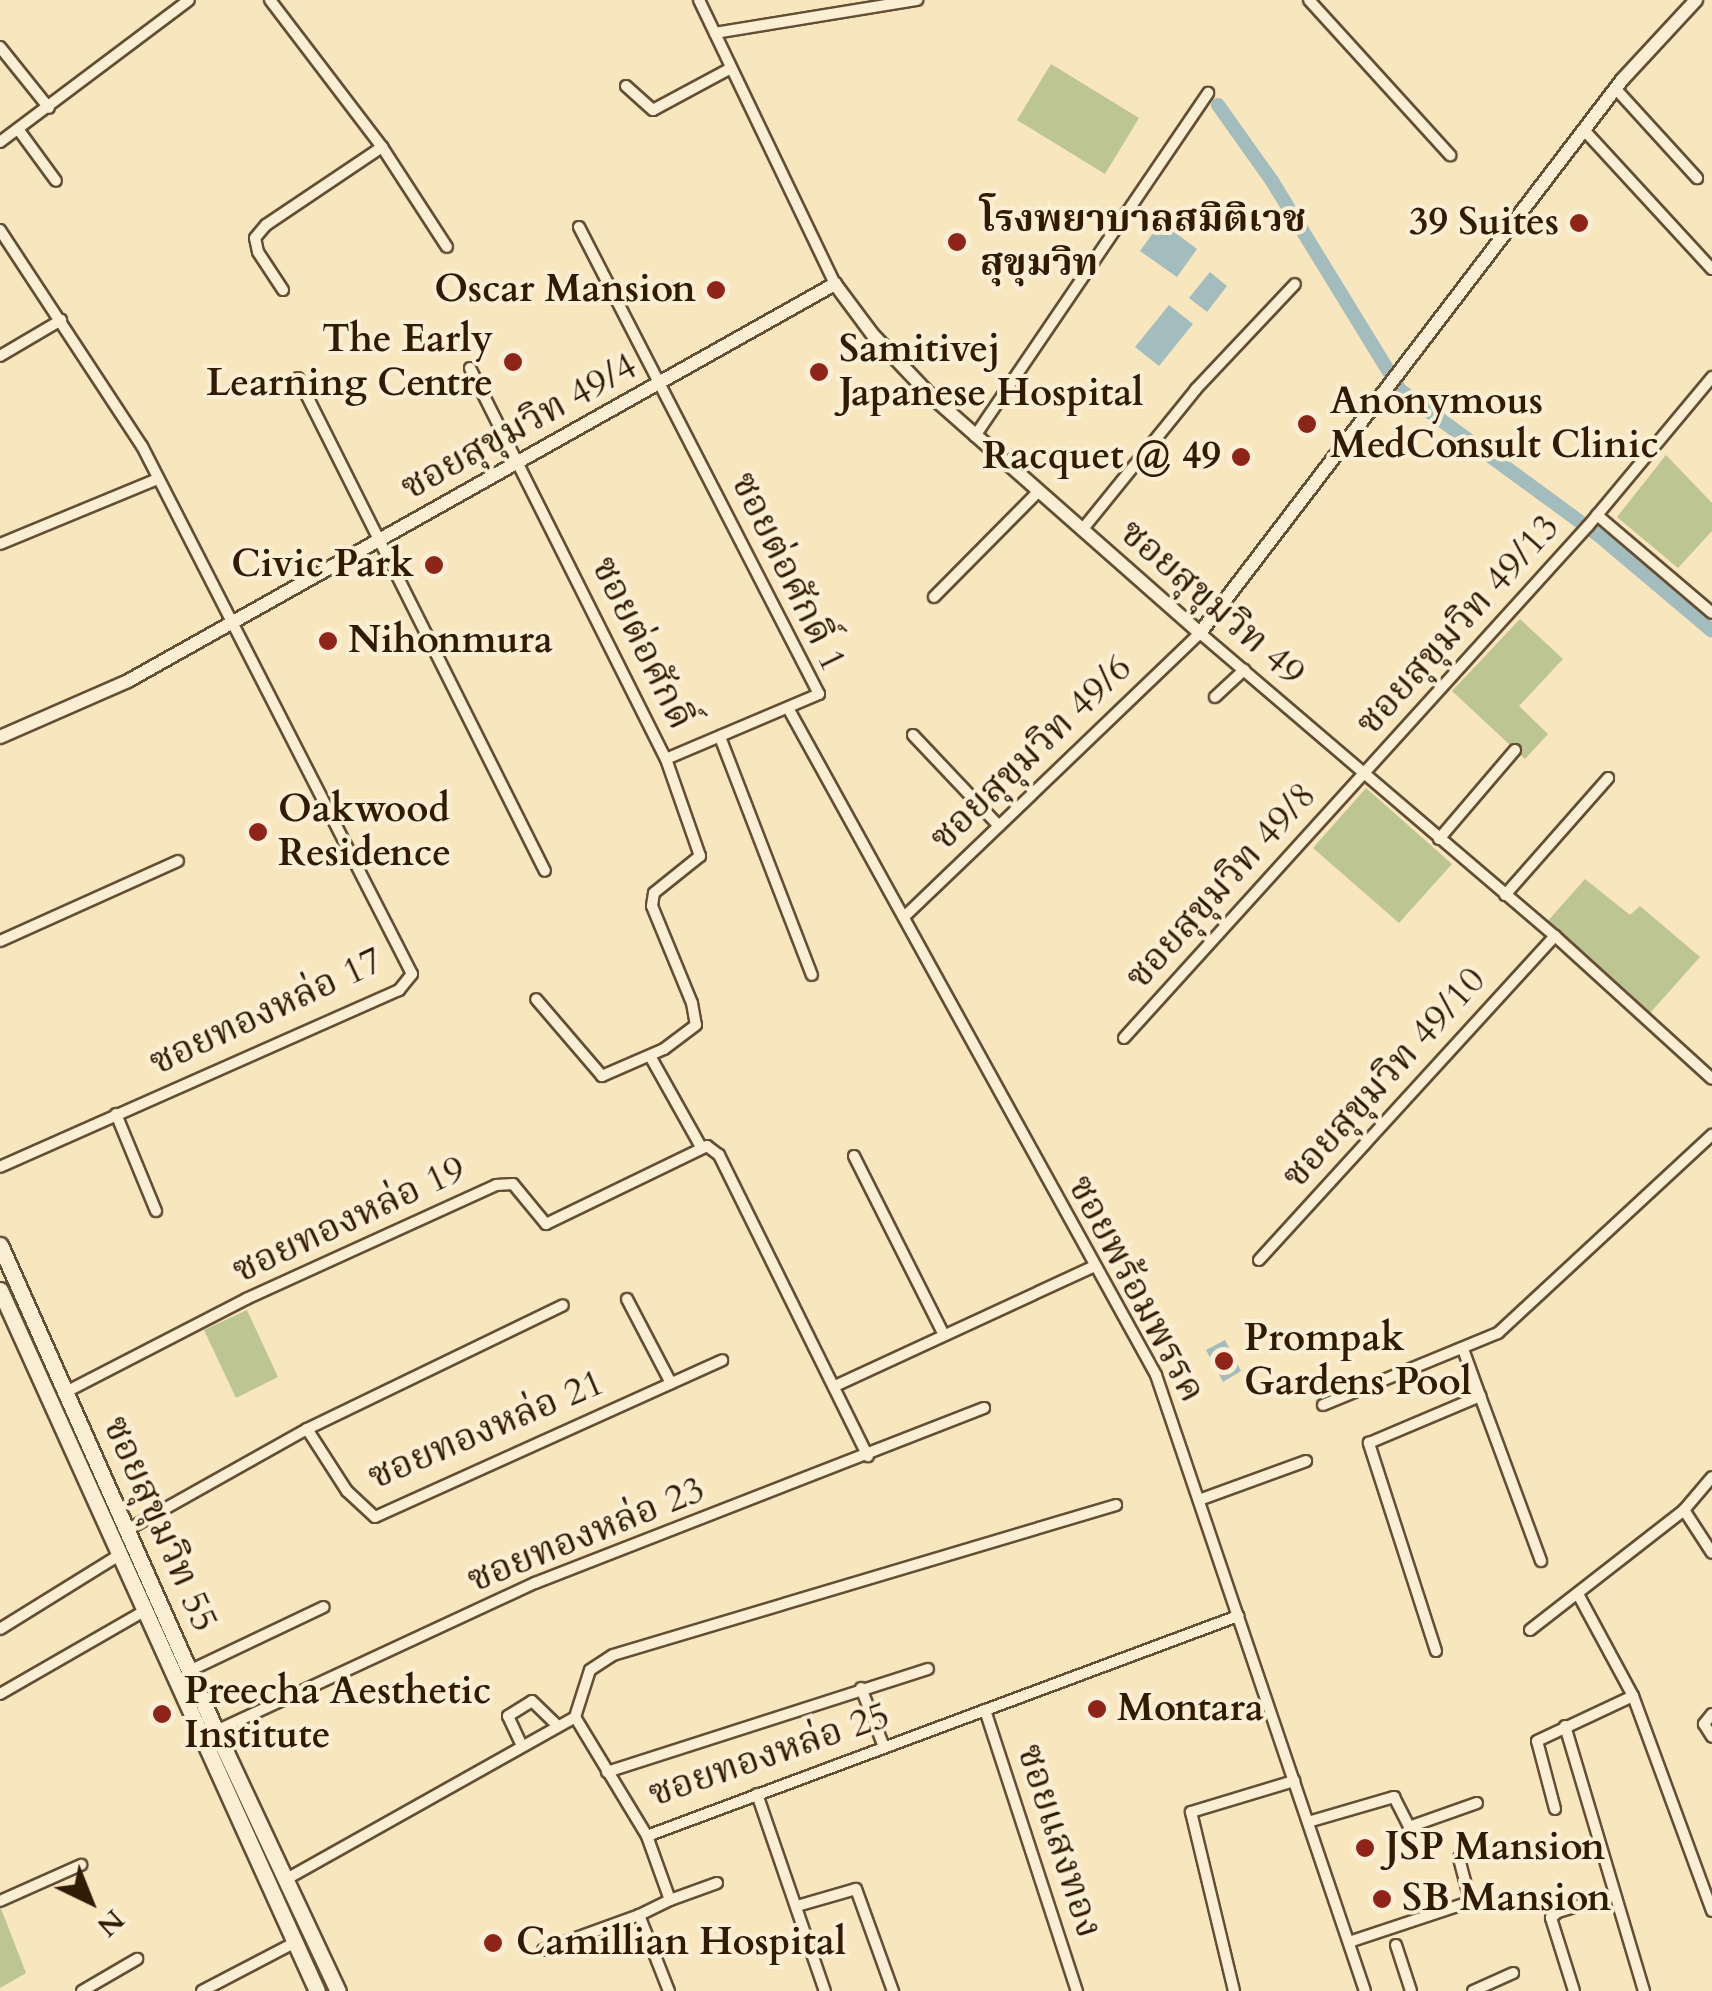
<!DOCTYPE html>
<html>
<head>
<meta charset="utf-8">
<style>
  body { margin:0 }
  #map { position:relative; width:1712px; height:1991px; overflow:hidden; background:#f8e6bf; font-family:Cardo,"Noto Serif Thai",serif }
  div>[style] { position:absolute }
  .green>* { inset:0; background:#bdc592 }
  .water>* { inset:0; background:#a3bcbd }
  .canal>* { height:14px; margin:-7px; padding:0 7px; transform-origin:7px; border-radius:7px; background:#a3bcbd }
  .roads { filter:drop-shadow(2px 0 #644e34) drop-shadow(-2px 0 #644e34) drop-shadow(0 2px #644e34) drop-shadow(0 -2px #644e34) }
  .minor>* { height:10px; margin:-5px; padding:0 5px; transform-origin:5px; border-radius:5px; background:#faefd5 }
  .tertiary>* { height:12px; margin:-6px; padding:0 6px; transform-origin:6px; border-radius:6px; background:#faefd5 }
  .secondary>* { height:15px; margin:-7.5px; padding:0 7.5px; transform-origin:7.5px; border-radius:7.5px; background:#faefd5 }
  .dots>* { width:28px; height:28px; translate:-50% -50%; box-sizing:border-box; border:5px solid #faefd5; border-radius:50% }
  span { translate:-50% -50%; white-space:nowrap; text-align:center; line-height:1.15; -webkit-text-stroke:8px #faefd5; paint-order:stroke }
  .poi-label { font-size:38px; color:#321b05; font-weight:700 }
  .left { translate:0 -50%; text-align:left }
  .right { translate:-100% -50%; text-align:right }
  .street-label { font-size:38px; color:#321b05 }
  .north { position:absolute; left:40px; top:1851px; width:100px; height:100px; -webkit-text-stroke:8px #faefd5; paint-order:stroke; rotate:137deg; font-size:28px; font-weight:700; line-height:40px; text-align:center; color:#321b05 }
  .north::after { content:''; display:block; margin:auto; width:35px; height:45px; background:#321b05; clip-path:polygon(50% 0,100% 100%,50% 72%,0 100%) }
</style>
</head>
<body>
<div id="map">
  <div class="green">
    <i style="clip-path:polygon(1051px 64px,1139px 118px,1105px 174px,1017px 120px)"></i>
    <i style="clip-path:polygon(1666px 455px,1712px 503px,1712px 531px,1678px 568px,1617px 517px)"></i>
    <i style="clip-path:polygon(1520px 619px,1563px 659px,1519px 706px,1548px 734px,1525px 759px,1452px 691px)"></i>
    <i style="clip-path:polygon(1366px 788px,1452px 864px,1399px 923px,1313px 848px)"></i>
    <i style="clip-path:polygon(1585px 879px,1630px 915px,1640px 906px,1700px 957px,1650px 1013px,1546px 923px)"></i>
    <i style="clip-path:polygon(247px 1310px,278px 1377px,236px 1398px,204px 1330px)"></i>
    <i style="clip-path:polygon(0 1906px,26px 1973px,0 1988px)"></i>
  </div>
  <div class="water">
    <i style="clip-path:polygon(1161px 222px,1197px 249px,1177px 277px,1140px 251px)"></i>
    <i style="clip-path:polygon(1210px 272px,1227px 286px,1207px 312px,1189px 298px)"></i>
    <i style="clip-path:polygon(1169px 305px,1193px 324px,1159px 366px,1135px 347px)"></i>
    <i style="clip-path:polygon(1225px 1340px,1241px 1371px,1223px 1382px,1206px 1350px)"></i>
  </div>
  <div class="canal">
    <i style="left:1218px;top:105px;width:93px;rotate:54.6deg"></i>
    <i style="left:1272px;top:181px;width:245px;rotate:58.5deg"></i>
    <i style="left:1400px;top:390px;width:244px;rotate:36.2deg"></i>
    <i style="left:1597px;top:534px;width:150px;rotate:40.1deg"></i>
  </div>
  <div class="roads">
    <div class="minor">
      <i style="left:270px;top:0;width:185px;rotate:52.7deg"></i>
      <i style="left:382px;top:147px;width:119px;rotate:57deg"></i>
      <i style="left:699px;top:0;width:315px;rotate:64.4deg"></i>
      <i style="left:1309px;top:0;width:210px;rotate:47.7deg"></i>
      <i style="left:715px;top:33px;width:205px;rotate:-9.3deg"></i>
      <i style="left:0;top:47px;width:78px;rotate:51.2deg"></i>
      <i style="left:626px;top:86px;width:36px;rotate:42deg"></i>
      <i style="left:653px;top:110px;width:89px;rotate:-28.3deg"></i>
      <i style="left:1615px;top:88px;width:122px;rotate:47.7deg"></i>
      <i style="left:18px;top:129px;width:64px;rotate:53.8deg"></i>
      <i style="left:1584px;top:130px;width:189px;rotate:47.4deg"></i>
      <i style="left:0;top:142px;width:236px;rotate:-36.9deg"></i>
      <i style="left:579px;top:227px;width:525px;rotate:62.8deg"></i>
      <i style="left:819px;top:694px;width:166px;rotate:157deg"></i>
      <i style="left:0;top:230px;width:258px;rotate:56.7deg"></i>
      <i style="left:142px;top:446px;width:593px;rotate:62.92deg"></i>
      <i style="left:412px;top:974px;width:21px;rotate:129deg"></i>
      <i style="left:399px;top:990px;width:436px;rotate:156.1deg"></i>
      <i style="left:283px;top:290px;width:45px;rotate:-123.3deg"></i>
      <i style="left:258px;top:252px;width:14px;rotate:-102deg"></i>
      <i style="left:255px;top:238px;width:17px;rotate:-50deg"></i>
      <i style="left:266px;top:225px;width:140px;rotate:-33.9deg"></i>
      <i style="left:0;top:356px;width:71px;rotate:-30.5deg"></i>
      <i style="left:470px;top:368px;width:437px;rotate:63.4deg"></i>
      <i style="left:666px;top:759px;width:103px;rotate:70.7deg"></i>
      <i style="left:700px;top:856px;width:59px;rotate:141.2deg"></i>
      <i style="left:654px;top:893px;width:13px;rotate:99deg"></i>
      <i style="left:652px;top:906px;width:105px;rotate:67.6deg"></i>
      <i style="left:692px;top:1003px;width:22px;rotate:80deg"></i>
      <i style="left:696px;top:1025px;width:40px;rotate:143deg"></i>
      <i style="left:664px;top:1049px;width:68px;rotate:156.5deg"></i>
      <i style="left:602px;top:1076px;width:101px;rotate:-130.6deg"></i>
      <i style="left:298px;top:378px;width:551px;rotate:63.39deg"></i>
      <i style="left:975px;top:436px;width:415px;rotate:-55.8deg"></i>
      <i style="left:1597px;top:515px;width:151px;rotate:40.4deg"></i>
      <i style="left:1082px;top:530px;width:181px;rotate:-51deg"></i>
      <i style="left:1196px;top:389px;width:144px;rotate:-46.7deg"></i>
      <i style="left:0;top:544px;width:171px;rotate:-22.4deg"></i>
      <i style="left:934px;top:597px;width:148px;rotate:-45.3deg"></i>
      <i style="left:1215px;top:697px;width:40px;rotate:-43deg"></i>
      <i style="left:788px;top:708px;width:762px;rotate:61.11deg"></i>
      <i style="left:1156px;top:1375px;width:650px;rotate:71.26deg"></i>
      <i style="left:913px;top:735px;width:125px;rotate:46.6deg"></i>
      <i style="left:720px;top:737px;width:255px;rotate:68.9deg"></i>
      <i style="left:1439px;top:839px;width:117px;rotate:-49.5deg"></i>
      <i style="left:1505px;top:895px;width:156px;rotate:-48.6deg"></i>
      <i style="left:904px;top:917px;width:410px;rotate:-43.8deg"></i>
      <i style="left:1200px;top:633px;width:467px;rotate:40.5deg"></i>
      <i style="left:1555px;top:936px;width:212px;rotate:42.3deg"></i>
      <i style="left:0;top:941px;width:195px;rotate:-24.2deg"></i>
      <i style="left:1124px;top:1038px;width:691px;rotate:-47.82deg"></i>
      <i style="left:1588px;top:526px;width:194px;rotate:-50.2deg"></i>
      <i style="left:650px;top:1056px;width:104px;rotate:60.7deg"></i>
      <i style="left:116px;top:1114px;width:105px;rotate:67.6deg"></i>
      <i style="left:854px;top:1156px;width:200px;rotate:63.3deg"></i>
      <i style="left:1259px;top:1260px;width:439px;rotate:-47.6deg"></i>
      <i style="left:627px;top:1299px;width:95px;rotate:62.4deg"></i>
      <i style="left:835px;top:1386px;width:284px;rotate:-24.8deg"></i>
      <i style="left:66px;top:1392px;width:203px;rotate:-27.3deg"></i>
      <i style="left:246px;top:1299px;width:275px;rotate:-24.5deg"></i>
      <i style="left:496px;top:1185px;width:17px;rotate:-3deg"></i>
      <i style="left:513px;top:1184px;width:52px;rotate:50.5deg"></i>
      <i style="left:546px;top:1224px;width:179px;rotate:-25.8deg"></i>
      <i style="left:707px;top:1146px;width:15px;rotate:37deg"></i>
      <i style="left:719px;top:1155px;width:336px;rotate:63.7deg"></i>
      <i style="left:1480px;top:1396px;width:176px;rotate:69.7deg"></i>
      <i style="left:1323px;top:1405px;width:189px;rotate:-22.4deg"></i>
      <i style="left:1498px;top:1333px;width:292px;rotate:-42.8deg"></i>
      <i style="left:307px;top:1429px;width:74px;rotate:57.2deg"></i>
      <i style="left:347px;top:1491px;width:38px;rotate:43deg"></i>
      <i style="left:375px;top:1517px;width:381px;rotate:-24.3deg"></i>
      <i style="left:1199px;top:1500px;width:114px;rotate:-20deg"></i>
      <i style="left:1684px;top:1510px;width:51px;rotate:56.9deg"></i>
      <i style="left:127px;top:1530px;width:206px;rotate:-29.3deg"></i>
      <i style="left:307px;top:1429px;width:284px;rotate:-25.8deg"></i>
      <i style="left:1579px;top:1596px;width:114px;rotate:61.6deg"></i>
      <i style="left:1633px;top:1696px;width:229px;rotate:69.8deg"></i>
      <i style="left:0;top:1629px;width:142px;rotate:-31.8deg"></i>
      <i style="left:1530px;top:1630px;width:195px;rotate:-37.9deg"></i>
      <i style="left:1684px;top:1510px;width:43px;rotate:-49.7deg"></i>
      <i style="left:1436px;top:1651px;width:219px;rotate:-107.9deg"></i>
      <i style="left:1369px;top:1443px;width:121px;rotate:-22.9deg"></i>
      <i style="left:1480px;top:1396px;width:50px;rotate:-109.9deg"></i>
      <i style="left:189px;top:1671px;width:149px;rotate:-25.4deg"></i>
      <i style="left:861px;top:1688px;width:63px;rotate:68.7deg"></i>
      <i style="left:0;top:1694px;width:168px;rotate:-29.9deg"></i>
      <i style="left:985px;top:1710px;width:296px;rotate:71.9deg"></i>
      <i style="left:1712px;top:1714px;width:13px;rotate:129deg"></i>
      <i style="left:1704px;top:1724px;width:15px;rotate:58deg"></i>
      <i style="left:575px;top:1717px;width:49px;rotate:-72.3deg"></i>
      <i style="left:590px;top:1670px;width:27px;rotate:-33deg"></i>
      <i style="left:613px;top:1655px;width:525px;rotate:-16.61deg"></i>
      <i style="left:575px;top:1717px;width:139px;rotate:58.8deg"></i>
      <i style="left:647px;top:1836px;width:68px;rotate:70.2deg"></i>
      <i style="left:670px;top:1900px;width:34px;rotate:154deg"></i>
      <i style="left:639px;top:1915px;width:82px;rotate:68.5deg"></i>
      <i style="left:1565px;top:1726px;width:277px;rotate:73.4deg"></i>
      <i style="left:216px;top:1731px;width:352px;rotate:-24.9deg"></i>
      <i style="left:535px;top:1583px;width:482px;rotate:-21.3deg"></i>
      <i style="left:522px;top:1746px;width:33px;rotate:-115deg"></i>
      <i style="left:508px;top:1716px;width:28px;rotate:-32deg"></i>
      <i style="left:532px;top:1701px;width:36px;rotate:44deg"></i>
      <i style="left:607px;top:1772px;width:337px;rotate:-17.8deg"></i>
      <i style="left:757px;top:1794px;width:208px;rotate:71deg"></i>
      <i style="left:1555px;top:1809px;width:70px;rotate:-104.8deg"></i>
      <i style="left:1537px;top:1741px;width:106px;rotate:-25.1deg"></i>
      <i style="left:1308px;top:1822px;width:90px;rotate:-16.2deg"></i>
      <i style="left:1394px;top:1797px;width:34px;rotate:63deg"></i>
      <i style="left:1409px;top:1827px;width:72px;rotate:-19.4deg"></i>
      <i style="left:647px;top:1836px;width:631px;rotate:-20.42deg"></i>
      <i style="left:285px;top:1880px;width:333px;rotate:-29.3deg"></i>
      <i style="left:670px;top:1900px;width:50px;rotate:-19.9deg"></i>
      <i style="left:0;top:1901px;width:89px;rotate:-24deg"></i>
      <i style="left:797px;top:1906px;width:61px;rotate:-16.1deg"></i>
      <i style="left:856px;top:1889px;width:109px;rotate:70.1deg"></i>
      <i style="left:1349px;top:1942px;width:123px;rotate:-18.4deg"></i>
      <i style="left:1466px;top:1903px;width:8px;rotate:-67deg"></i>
      <i style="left:1469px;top:1896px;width:39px;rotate:-105deg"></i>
      <i style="left:1459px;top:1858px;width:21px;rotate:-23deg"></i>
      <i style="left:1396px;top:1945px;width:48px;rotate:71.9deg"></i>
      <i style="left:543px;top:1950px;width:102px;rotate:-20deg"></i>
      <i style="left:82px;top:1991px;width:64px;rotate:-30.2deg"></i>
      <i style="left:202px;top:1991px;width:104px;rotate:-27.6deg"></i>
      <i style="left:1234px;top:1991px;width:184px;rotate:-103.5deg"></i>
      <i style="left:1191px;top:1812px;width:108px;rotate:-16.8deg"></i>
      <i style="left:1473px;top:1991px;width:44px;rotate:-24.2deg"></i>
      <i style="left:1574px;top:1991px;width:77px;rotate:-107.5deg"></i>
      <i style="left:1551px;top:1918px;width:9px;rotate:-41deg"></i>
      <i style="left:1558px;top:1912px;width:59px;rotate:-16.9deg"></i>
    </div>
    <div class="tertiary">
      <i style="left:0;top:737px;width:140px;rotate:-23.6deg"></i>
      <i style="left:128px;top:681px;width:811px;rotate:-29.32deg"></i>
      <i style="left:835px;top:284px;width:64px;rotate:53.3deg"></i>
      <i style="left:873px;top:335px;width:83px;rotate:46.5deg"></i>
      <i style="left:930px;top:395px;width:360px;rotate:41.4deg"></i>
      <i style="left:1200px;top:633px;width:696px;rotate:-52.65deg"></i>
      <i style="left:1622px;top:80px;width:109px;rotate:-47.2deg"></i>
    </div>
    <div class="secondary">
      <i style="left:0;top:1245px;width:532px;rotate:66.04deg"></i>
      <i style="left:216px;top:1731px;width:287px;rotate:64.9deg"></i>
      <i style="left:0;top:1290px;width:769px;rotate:65.67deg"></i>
    </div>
  </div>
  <div class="dots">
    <i style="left:1579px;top:223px;background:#8f2418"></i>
    <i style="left:957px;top:242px;background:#8f2418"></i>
    <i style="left:716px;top:290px;background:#8f2418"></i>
    <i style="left:513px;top:362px;background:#8f2418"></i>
    <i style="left:819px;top:372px;background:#8f2418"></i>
    <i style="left:1307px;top:424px;background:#8f2418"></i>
    <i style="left:1241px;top:457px;background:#8f2418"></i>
    <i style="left:434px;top:565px;background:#8f2418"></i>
    <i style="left:328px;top:641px;background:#8f2418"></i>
    <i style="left:258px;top:832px;background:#8f2418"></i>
    <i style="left:1224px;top:1361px;background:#8f2418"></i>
    <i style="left:1097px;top:1709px;background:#8f2418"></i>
    <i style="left:162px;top:1714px;background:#8f2418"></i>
    <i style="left:1365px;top:1848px;background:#8f2418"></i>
    <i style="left:1382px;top:1899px;background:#8f2418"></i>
    <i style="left:493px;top:1943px;background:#8f2418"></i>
  </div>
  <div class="poi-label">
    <span class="left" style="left:980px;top:242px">โรงพยาบาลสมิติเวช<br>สุขุมวิท</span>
    <span class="right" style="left:1559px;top:223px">39 Suites</span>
    <span class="right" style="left:696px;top:290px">Oscar Mansion</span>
    <span class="right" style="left:493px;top:362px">The Early<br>Learning Centre</span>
    <span class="left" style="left:839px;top:372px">Samitivej<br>Japanese Hospital</span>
    <span class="left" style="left:1330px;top:424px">Anonymous<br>MedConsult Clinic</span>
    <span class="right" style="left:1221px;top:457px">Racquet @ 49</span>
    <span class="right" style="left:414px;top:565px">Civic Park</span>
    <span class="left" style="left:348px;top:641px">Nihonmura</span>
    <span class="left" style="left:278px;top:832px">Oakwood<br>Residence</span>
    <span class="left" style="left:1244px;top:1361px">Prompak<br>Gardens Pool</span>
    <span class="left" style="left:184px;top:1714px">Preecha Aesthetic<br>Institute</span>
    <span class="left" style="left:1117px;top:1709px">Montara</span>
    <span class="left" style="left:1385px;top:1848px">JSP Mansion</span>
    <span class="left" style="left:1402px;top:1899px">SB Mansion</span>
    <span class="left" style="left:516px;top:1943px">Camillian Hospital</span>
  </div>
  <div class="street-label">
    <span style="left:519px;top:427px;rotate:-29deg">ซอยสุขุมวิท 49/4</span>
    <span style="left:788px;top:572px;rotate:64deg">ซอยต่อศักดิ์ 1</span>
    <span style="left:1212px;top:603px;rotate:41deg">ซอยสุขุมวิท 49</span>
    <span style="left:1458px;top:625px;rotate:-48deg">ซอยสุขุมวิท 49/13</span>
    <span style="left:642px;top:643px;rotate:64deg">ซอยต่อศักดิ์</span>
    <span style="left:1031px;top:753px;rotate:-44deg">ซอยสุขุมวิท 49/6</span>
    <span style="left:1221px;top:886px;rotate:-48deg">ซอยสุขุมวิท 49/8</span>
    <span style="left:266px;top:1012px;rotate:-25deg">ซอยทองหล่อ 17</span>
    <span style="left:1384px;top:1078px;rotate:-48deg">ซอยสุขุมวิท 49/10</span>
    <span style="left:349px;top:1220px;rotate:-25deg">ซอยทองหล่อ 19</span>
    <span style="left:1136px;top:1289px;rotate:62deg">ซอยพร้อมพรรค</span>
    <span style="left:486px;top:1430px;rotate:-23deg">ซอยทองหล่อ 21</span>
    <span style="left:160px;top:1524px;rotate:66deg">ซอยสุขุมวิท 55</span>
    <span style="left:586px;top:1535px;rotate:-22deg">ซอยทองหล่อ 23</span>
    <span style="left:769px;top:1755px;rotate:-19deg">ซอยทองหล่อ 25</span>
    <span style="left:1059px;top:1841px;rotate:72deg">ซอยแสงทอง</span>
  </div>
  <div class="north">N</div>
</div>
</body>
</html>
